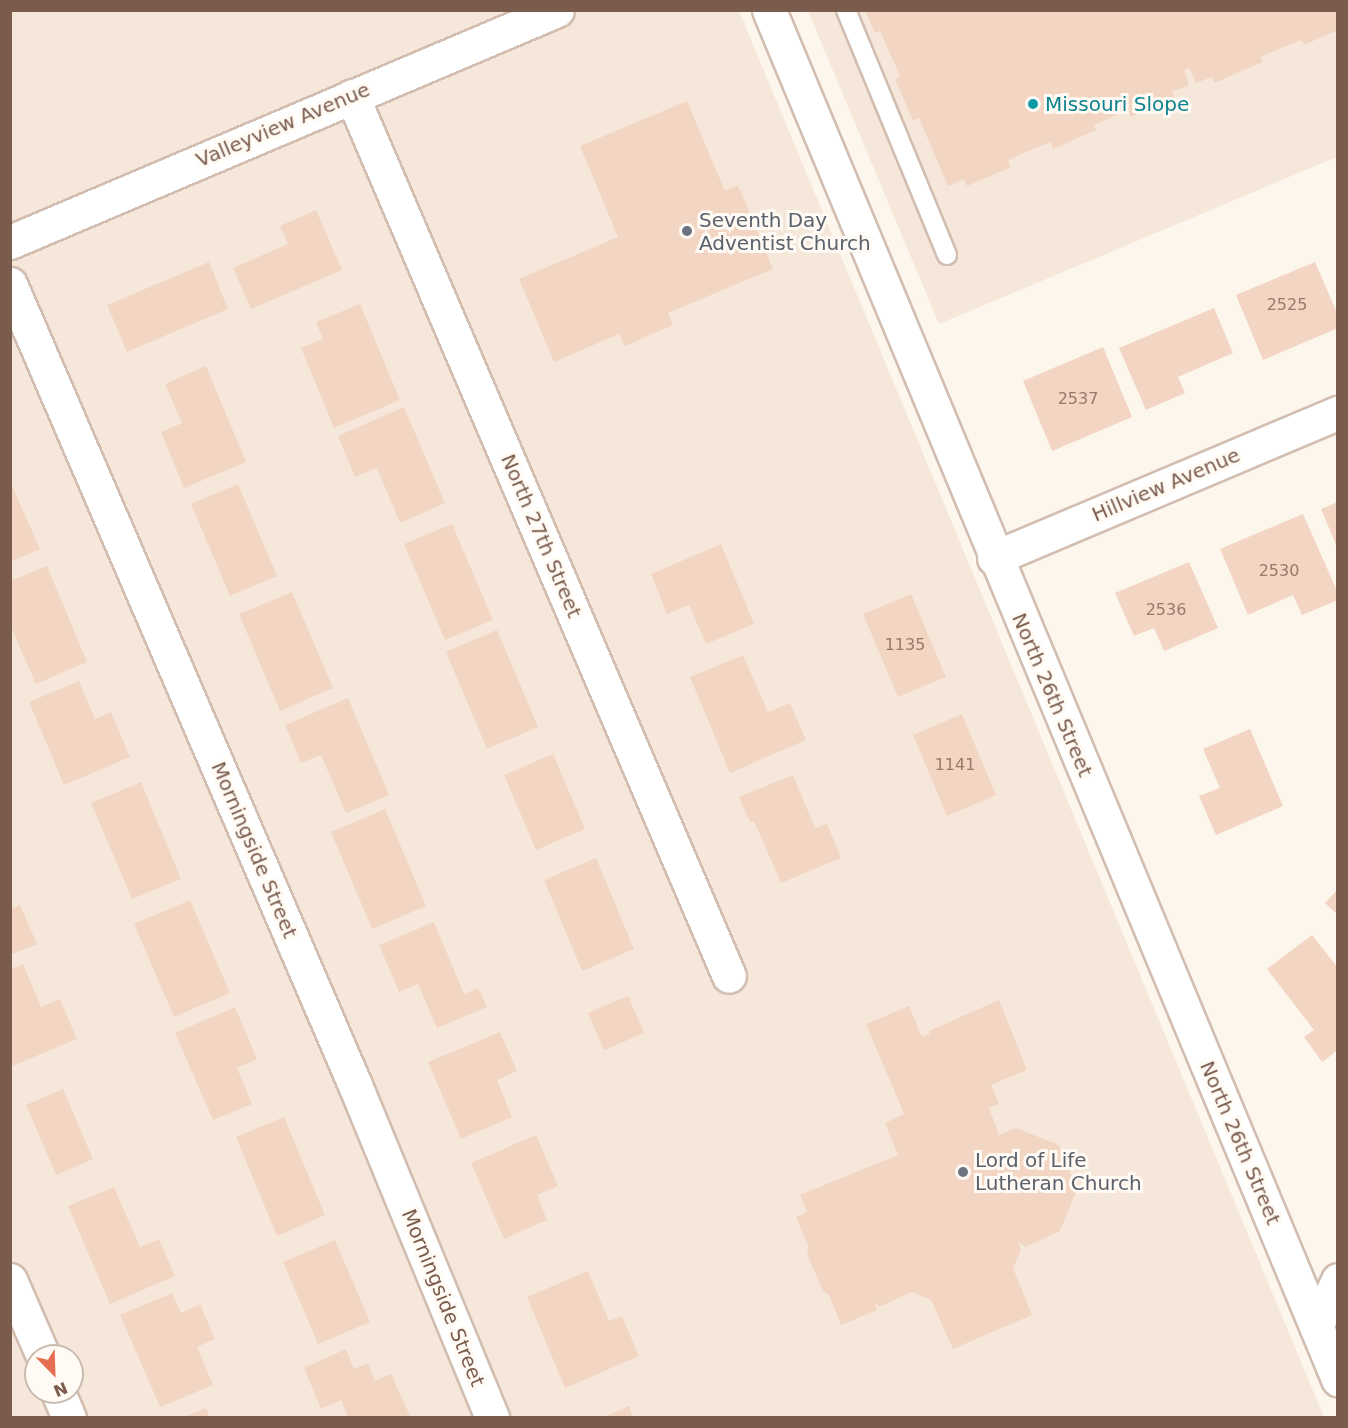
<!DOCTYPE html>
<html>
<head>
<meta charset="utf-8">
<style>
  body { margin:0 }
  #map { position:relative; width:1348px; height:1428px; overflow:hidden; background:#fdf6ec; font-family:"DejaVu Sans",sans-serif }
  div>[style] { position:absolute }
  .residential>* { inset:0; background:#f5e8da }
  .building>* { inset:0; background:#f3d5c3 }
  .roads { filter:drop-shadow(2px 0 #d1beb0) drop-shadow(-2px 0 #d1beb0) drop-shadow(0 2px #d1beb0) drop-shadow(0 -2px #d1beb0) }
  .service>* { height:18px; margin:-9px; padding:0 9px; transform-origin:9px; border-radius:9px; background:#fff }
  .minor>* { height:33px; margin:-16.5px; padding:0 16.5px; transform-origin:16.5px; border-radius:16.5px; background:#fff }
  .dots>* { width:16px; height:16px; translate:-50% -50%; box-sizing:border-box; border:3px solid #fffaf3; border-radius:50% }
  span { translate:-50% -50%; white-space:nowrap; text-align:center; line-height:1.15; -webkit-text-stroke:6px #fffaf3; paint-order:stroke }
  .number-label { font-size:16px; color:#987a6a }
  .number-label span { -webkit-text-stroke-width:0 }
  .culture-label { font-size:20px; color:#0d838f }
  .left { translate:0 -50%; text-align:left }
  .street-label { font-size:20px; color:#7a5c4d }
  .worship-label { font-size:20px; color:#5b616d }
  .frame { position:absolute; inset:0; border:12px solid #7a5c4d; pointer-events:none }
  .north { position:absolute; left:24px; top:1344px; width:60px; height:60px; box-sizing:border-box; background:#fffaf3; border:2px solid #cabbb1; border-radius:50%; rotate:157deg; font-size:16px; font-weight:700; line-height:24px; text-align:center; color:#7a5c4d }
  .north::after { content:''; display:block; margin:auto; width:21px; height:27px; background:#e76f51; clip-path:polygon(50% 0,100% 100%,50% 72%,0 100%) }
</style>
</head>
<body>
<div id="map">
  <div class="residential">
    <i style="clip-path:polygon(evenodd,10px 11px,739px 11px,1324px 1417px,11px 1417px,10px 11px,36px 1356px,72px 1356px,72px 1392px,36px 1392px,36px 1356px)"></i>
    <i style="clip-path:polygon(808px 11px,1337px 11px,1337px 157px,939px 324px)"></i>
  </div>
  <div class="building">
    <i style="clip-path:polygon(865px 10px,1338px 10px,1338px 30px,1304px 45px,1301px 40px,1260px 57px,1263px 62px,1214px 83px,1212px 77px,1196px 83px,1189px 68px,1184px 71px,1189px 85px,1172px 92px,1175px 98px,1131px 117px,1128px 110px,1094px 125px,1096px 130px,1053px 149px,1050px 142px,1008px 160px,1011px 167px,967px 186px,964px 179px,948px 186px,919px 118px,913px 121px,895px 79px,900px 76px,880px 31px,875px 33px)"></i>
    <i style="clip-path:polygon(687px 101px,725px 191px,738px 185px,773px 269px,668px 313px,673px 325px,625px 346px,619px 334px,554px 362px,519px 279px,618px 237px,580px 146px)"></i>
    <i style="clip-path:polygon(316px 210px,342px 270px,251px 309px,233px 268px,288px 244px,280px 226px)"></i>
    <i style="clip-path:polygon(209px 262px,228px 309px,127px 352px,107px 305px)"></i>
    <i style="clip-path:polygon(1315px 262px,1338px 315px,1338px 328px,1263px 360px,1236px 295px)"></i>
    <i style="clip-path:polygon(360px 304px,400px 400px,334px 428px,301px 348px,323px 339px,316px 322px)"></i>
    <i style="clip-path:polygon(1214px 308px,1233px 353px,1178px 377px,1185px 393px,1146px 410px,1119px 348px)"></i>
    <i style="clip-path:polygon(1103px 347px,1132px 417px,1052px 451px,1023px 381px)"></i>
    <i style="clip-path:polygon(206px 366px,246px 462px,184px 488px,161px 432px,182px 423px,165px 384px)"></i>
    <i style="clip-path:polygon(404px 407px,445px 503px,400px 523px,377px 468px,355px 477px,338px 436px)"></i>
    <i style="clip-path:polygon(10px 481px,40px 549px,10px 562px)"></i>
    <i style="clip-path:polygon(238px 484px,277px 576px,230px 596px,191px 504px)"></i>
    <i style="clip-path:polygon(1338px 502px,1338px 547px,1337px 547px,1321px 509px)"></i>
    <i style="clip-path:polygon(1303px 514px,1338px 593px,1338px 600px,1302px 615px,1293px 595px,1248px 615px,1220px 549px)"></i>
    <i style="clip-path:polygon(452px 524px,493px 620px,445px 640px,404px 544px)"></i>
    <i style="clip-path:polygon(721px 544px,754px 624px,706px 644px,689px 605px,667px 614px,651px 574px)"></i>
    <i style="clip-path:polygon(1189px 562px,1218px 628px,1164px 651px,1154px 628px,1134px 636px,1115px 593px)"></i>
    <i style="clip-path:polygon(47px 566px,87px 662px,36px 684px,10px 625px,10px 581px)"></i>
    <i style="clip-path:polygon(292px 592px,333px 688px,280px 711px,239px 614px)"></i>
    <i style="clip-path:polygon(911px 594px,946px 677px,898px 697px,863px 614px)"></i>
    <i style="clip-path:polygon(497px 630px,538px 727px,487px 749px,446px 652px)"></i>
    <i style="clip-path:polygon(743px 655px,768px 712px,790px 703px,806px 740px,730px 773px,690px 677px)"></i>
    <i style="clip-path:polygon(79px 681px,95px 719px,111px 712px,130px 757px,64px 785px,29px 702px)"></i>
    <i style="clip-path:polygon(348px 698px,389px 795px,346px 813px,321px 755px,301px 763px,285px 725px)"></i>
    <i style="clip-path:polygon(962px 714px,996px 795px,947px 816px,913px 735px)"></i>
    <i style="clip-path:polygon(1250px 729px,1283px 806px,1216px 835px,1199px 796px,1220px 788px,1203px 749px)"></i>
    <i style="clip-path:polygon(553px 754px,585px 829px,536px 850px,504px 775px)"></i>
    <i style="clip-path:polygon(793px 775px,815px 828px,827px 824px,841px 858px,781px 883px,754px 821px,750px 822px,739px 797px)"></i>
    <i style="clip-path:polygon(141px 782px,181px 879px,132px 899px,91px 803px)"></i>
    <i style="clip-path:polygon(385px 809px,426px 906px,372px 929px,331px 832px)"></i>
    <i style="clip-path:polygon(596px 858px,634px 949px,582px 971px,544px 880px)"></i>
    <i style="clip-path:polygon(1338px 889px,1338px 915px,1325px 903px)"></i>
    <i style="clip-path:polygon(190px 900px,230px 993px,174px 1017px,134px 924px)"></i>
    <i style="clip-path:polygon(20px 905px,37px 944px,10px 955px,10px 909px)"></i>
    <i style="clip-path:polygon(434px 922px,464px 994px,478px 988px,487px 1007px,437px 1028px,418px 984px,399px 992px,379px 945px)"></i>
    <i style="clip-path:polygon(1312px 935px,1338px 968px,1338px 1050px,1322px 1062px,1304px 1037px,1314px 1030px,1267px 969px)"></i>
    <i style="clip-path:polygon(23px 964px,41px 1007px,60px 999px,77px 1039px,10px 1067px,10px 969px)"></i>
    <i style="clip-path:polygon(628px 996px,644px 1033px,604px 1050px,588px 1013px)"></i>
    <i style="clip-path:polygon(999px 1000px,1027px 1070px,991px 1085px,999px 1104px,989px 1108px,999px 1135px,1016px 1128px,1059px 1145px,1077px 1189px,1060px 1231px,1025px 1247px,1018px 1241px,1021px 1250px,1013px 1268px,1032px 1315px,953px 1349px,931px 1300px,912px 1292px,879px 1307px,874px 1302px,877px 1310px,841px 1325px,829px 1295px,823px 1291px,807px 1254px,809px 1248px,796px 1217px,807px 1212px,800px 1195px,898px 1155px,885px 1123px,904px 1114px,866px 1024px,909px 1006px,922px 1037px,930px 1033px,929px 1031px)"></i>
    <i style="clip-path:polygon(235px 1007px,257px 1059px,237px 1068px,252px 1104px,213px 1120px,175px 1033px)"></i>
    <i style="clip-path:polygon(500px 1032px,517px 1071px,497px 1080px,512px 1117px,461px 1139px,428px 1062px)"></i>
    <i style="clip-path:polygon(63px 1089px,93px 1159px,56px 1175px,26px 1105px)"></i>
    <i style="clip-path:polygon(284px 1117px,325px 1215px,277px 1236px,236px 1137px)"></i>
    <i style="clip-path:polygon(536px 1135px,558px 1186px,537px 1195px,547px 1220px,504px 1239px,471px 1163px)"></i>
    <i style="clip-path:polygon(114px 1187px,140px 1247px,159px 1239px,175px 1276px,110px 1304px,68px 1206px)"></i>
    <i style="clip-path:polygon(335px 1240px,370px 1322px,318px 1344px,283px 1262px)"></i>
    <i style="clip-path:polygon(588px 1271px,609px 1321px,622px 1316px,639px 1356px,565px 1388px,527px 1297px)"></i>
    <i style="clip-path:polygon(172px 1293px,181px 1313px,200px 1304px,215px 1339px,197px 1347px,213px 1385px,160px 1407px,120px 1315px)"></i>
    <i style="clip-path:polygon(346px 1349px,354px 1369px,368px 1363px,375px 1381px,391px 1374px,411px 1418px,348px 1418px,341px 1400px,321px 1409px,304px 1368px)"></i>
    <i style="clip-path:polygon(629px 1406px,633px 1418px,603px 1418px,603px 1417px)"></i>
    <i style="clip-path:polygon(206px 1408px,210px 1418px,184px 1418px,184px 1417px)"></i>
  </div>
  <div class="roads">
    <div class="service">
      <i style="left:846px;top:10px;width:265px;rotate:67.6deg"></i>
    </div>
    <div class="minor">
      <i style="left:769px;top:10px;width:1483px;rotate:67.43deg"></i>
      <i style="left:352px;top:96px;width:957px;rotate:66.81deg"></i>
      <i style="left:10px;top:242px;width:594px;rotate:-22.98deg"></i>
      <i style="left:10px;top:284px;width:872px;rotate:66.7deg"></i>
      <i style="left:355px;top:1085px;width:360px;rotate:67.6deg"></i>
      <i style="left:994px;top:558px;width:373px;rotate:-22.9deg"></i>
      <i style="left:10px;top:1280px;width:83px;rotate:66.5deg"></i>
      <i style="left:1316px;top:1326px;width:51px;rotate:-64.4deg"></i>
      <i style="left:58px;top:1392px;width:28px;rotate:67deg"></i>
    </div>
  </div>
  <div class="dots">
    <i style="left:1033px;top:104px;background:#0f9aa8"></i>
    <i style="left:687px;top:231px;background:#6b7280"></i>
    <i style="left:963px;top:1172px;background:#6b7280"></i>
  </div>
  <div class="number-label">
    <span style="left:1287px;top:305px">2525</span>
    <span style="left:1078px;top:399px">2537</span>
    <span style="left:1279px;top:571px">2530</span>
    <span style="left:1166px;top:610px">2536</span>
    <span style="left:905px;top:645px">1135</span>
    <span style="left:955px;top:765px">1141</span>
  </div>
  <div class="culture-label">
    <span class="left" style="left:1045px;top:104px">Missouri Slope</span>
  </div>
  <div class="street-label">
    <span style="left:283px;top:125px;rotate:-23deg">Valleyview Avenue</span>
    <span style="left:1166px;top:485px;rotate:-23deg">Hillview Avenue</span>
    <span style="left:541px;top:536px;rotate:67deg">North 27th Street</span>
    <span style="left:1052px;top:695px;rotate:67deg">North 26th Street</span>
    <span style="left:254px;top:850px;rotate:67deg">Morningside Street</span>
    <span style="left:1240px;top:1143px;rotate:67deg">North 26th Street</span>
    <span style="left:443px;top:1298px;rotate:68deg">Morningside Street</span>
  </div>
  <div class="worship-label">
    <span class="left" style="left:699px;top:232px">Seventh Day<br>Adventist Church</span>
    <span class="left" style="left:975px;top:1172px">Lord of Life<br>Lutheran Church</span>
  </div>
  <div class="frame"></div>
  <div class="north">N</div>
</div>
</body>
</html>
